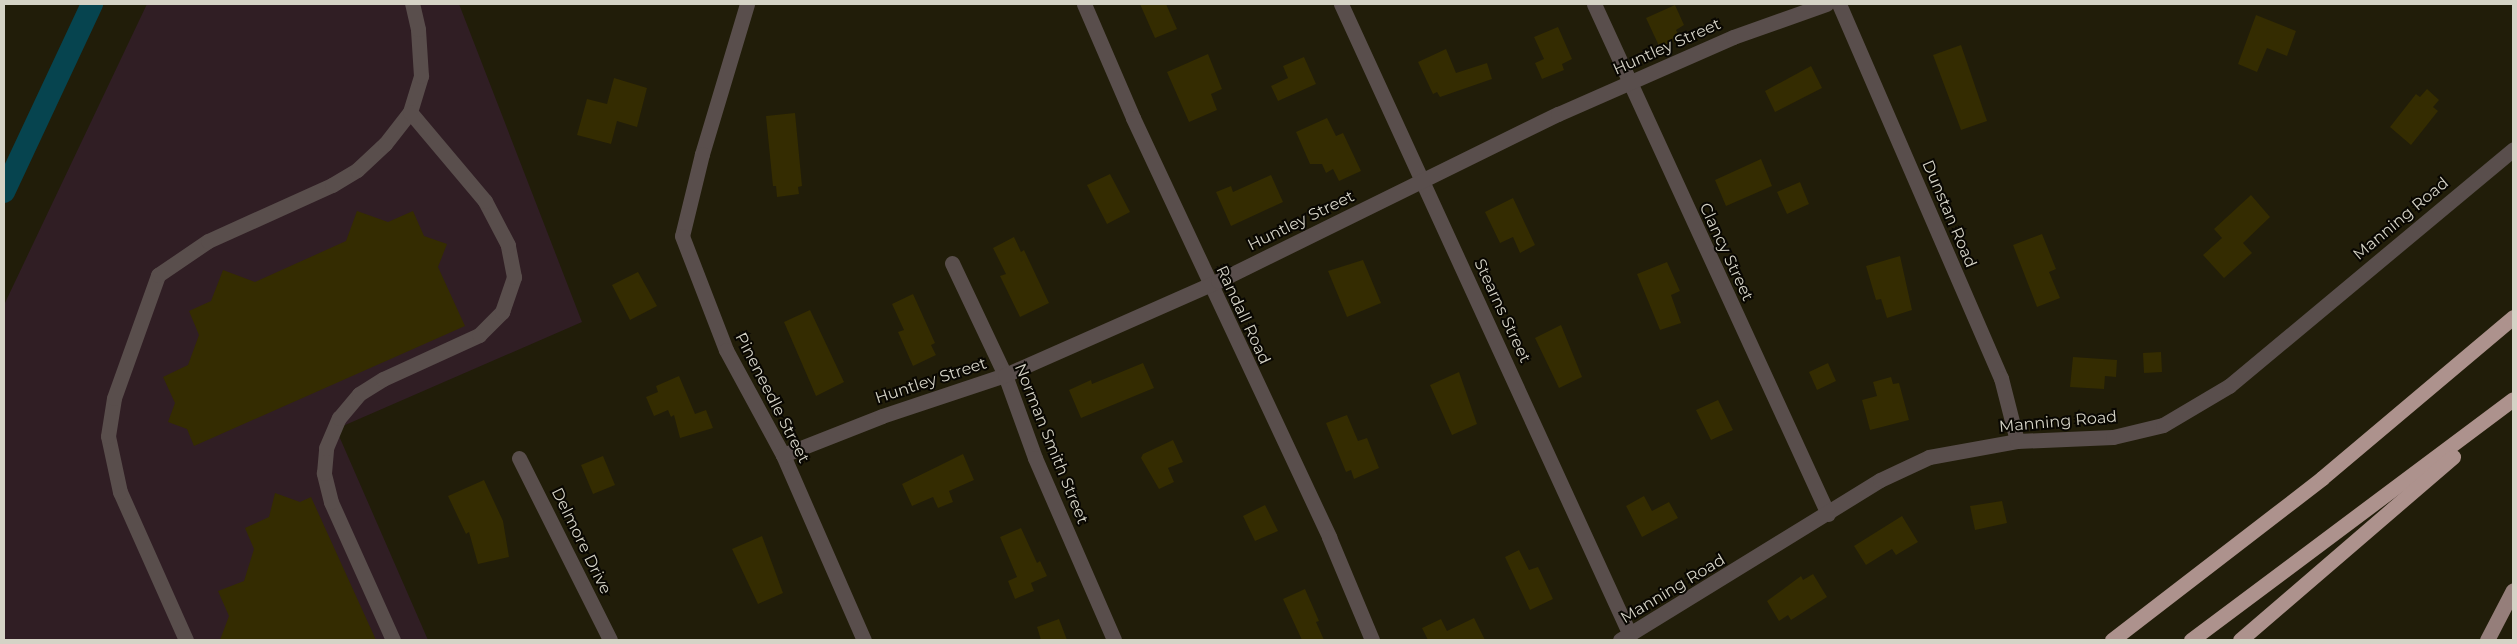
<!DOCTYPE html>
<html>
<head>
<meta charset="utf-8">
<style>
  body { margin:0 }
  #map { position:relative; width:2517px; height:644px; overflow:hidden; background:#211d09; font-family:Montserrat,sans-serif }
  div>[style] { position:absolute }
  .industrial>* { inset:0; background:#301e24 }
  .canal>* { height:22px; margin:-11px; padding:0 11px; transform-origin:11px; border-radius:11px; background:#06444f }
  .building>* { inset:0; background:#342c01 }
  .minor>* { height:15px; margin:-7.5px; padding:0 7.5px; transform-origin:7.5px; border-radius:7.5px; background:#594e4c }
  .major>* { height:15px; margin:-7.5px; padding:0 7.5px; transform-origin:7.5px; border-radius:7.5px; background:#957e7a }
  .highway>* { height:15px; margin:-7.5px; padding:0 7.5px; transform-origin:7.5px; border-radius:7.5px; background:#ad928d }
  span { translate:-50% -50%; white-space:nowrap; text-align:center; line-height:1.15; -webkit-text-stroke:4px #090702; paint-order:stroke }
  .street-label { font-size:16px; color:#d5d3c6 }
  .frame { position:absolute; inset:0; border:5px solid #d5d3c6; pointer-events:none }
</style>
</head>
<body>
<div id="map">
  <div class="industrial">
    <i style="clip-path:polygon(147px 4px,459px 4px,582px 322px,336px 429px,428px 640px,4px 640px,4px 305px)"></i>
  </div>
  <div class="canal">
    <i style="left:4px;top:192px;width:208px;rotate:-64.9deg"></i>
  </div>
  <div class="building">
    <i style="clip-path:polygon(1140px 4px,1166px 4px,1177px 29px,1155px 38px)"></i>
    <i style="clip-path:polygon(1675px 5px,1684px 25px,1676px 30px,1680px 38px,1660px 48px,1646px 18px)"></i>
    <i style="clip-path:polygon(2256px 15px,2296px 31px,2287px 56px,2267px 48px,2257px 72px,2238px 64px)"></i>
    <i style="clip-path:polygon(1558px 27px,1572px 59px,1562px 64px,1564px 70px,1542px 79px,1535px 63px,1544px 59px,1534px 37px)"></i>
    <i style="clip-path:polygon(1961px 45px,1987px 121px,1961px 130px,1933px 55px)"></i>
    <i style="clip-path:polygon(1446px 49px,1456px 73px,1487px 63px,1492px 79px,1440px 97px,1437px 92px,1433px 94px,1418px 62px)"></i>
    <i style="clip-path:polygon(1208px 54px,1222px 89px,1211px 94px,1217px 110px,1189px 122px,1167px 72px)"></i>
    <i style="clip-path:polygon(1304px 57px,1316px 84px,1278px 101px,1271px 86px,1288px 78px,1283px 66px)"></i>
    <i style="clip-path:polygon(1811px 66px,1822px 88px,1775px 112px,1765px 91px)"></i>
    <i style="clip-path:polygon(614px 78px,647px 88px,637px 127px,617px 121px,611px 144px,577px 135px,587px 99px,607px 104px)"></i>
    <i style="clip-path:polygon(2427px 89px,2439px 100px,2433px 107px,2438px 111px,2411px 145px,2390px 127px,2416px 94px,2420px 97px)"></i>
    <i style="clip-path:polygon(795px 113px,802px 186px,798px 187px,799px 194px,777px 197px,776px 186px,773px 186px,766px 116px)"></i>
    <i style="clip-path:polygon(1327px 118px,1336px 136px,1343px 133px,1361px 171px,1339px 181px,1333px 169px,1326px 173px,1322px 164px,1310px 164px,1296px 132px)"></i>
    <i style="clip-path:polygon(1761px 159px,1772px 186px,1726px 206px,1715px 180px)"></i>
    <i style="clip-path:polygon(1110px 174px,1130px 212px,1107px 224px,1087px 185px)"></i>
    <i style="clip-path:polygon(1271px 175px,1283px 202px,1231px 226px,1216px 192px,1231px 186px,1233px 192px)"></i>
    <i style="clip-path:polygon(1800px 182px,1809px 204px,1787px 214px,1777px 192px)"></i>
    <i style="clip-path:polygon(2251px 195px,2270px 217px,2243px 243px,2252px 253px,2224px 278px,2203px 255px,2222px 238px,2214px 229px)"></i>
    <i style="clip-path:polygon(1513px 198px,1535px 245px,1520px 253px,1513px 237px,1500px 243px,1485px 212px)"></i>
    <i style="clip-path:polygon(357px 211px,388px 222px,413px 211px,424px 236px,447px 244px,438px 267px,465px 326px,194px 446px,187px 429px,168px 422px,175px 403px,163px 377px,188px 365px,199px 335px,189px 311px,211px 301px,223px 270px,255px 282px,346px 241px)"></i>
    <i style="clip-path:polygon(2042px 234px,2056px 269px,2049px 272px,2060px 298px,2037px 307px,2013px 245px)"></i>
    <i style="clip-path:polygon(1014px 237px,1021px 252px,1024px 250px,1049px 303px,1020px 317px,1000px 276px,1006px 274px,993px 248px)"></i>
    <i style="clip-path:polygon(1900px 256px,1912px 310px,1887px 318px,1881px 299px,1876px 300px,1866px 266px)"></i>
    <i style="clip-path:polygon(1363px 260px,1381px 303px,1347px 317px,1328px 271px)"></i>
    <i style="clip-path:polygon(1667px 262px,1680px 291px,1671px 295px,1681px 323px,1660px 330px,1637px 274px)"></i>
    <i style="clip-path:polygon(638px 272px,657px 306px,630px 320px,612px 285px)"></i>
    <i style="clip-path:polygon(913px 294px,935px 343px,931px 345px,936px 355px,913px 366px,898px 332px,904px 330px,892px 304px)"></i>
    <i style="clip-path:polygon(810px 310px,844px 382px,816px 396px,784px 322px)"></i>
    <i style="clip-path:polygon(1561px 325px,1582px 377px,1559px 388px,1535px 338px)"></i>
    <i style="clip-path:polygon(2161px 352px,2162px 372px,2144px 373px,2143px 353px)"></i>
    <i style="clip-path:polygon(2073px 357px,2117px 360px,2116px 377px,2105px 376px,2104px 389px,2070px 387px)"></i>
    <i style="clip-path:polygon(1143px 363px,1154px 388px,1081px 418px,1069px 390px,1091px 380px,1092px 384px)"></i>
    <i style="clip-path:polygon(1828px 363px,1836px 381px,1817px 390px,1809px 372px)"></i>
    <i style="clip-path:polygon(1459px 372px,1477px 424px,1452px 435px,1430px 385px)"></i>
    <i style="clip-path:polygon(679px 376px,695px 414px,706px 410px,713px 428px,680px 438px,674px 415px,671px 417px,668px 410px,654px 416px,646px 397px,658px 392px,656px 386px)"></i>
    <i style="clip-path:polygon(1891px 377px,1893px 384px,1899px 383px,1909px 420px,1870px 430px,1862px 400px,1877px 396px,1873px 382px)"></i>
    <i style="clip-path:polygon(1718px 400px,1733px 430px,1711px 440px,1696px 410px)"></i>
    <i style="clip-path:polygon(1347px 415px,1358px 441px,1367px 438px,1379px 468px,1354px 479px,1351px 470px,1346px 472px,1326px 423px)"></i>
    <i style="clip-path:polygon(1173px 440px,1183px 462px,1168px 468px,1174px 482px,1159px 489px,1141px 458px,1143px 454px)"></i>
    <i style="clip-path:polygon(963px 454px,974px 480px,949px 491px,953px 502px,938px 508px,933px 497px,912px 506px,902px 484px)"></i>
    <i style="clip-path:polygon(603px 456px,615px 485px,593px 494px,581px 465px)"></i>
    <i style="clip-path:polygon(484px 480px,503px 521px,509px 557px,478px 564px,469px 532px,466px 534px,448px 496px)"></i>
    <i style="clip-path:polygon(275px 493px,300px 502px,311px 497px,376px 640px,220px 640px,229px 616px,218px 591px,244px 581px,254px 549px,245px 528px,269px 517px)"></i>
    <i style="clip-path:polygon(1644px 496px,1652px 511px,1669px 502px,1678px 518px,1642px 537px,1626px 506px)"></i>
    <i style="clip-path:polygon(2002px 501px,2007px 523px,1975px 530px,1970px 506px)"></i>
    <i style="clip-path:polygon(1265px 505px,1278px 531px,1255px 541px,1243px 516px)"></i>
    <i style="clip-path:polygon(1902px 516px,1918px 542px,1896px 555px,1892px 549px,1866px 565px,1854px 546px)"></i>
    <i style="clip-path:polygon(1021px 528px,1037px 563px,1040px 561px,1047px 576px,1031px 583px,1034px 591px,1015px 599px,1008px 581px,1017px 577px,1000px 537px)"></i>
    <i style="clip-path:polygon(762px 536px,783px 593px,758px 604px,732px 549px)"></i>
    <i style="clip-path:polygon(1519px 550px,1529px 570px,1538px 567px,1553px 599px,1530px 610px,1505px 557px)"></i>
    <i style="clip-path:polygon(1813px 574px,1827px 597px,1791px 620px,1788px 615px,1779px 621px,1767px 601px,1801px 576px,1803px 580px)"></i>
    <i style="clip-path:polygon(1305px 589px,1319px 621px,1316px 622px,1324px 640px,1302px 640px,1283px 599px)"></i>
    <i style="clip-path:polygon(1474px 618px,1485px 640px,1428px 640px,1422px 628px,1441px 619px,1447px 631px)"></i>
    <i style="clip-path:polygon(1059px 619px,1067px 640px,1041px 640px,1037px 627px)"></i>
  </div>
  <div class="minor">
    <i style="left:747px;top:4px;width:157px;rotate:106.7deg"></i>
    <i style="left:702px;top:154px;width:84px;rotate:103.7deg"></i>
    <i style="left:682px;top:236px;width:122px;rotate:68.9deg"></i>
    <i style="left:726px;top:350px;width:119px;rotate:61.5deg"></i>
    <i style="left:783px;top:455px;width:202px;rotate:66.4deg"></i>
    <i style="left:1084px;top:4px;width:124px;rotate:66.7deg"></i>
    <i style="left:1133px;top:118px;width:463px;rotate:64.9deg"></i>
    <i style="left:1329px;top:537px;width:112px;rotate:67.3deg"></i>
    <i style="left:1341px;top:4px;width:694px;rotate:65.39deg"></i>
    <i style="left:1594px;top:4px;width:561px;rotate:65.35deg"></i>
    <i style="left:1839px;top:4px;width:408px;rotate:66.6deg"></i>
    <i style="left:2001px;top:378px;width:65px;rotate:75.7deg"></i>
    <i style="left:952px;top:263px;width:124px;rotate:64.7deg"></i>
    <i style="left:1005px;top:375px;width:88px;rotate:70.1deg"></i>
    <i style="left:1035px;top:458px;width:198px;rotate:66.5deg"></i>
    <i style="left:783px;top:455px;width:106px;rotate:-21.5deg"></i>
    <i style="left:882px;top:416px;width:130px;rotate:-18.4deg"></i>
    <i style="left:1005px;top:375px;width:233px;rotate:-23.8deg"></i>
    <i style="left:1218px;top:281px;width:379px;rotate:-26.2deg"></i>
    <i style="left:1558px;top:114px;width:191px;rotate:-23.7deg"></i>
    <i style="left:1733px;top:37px;width:99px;rotate:-19.5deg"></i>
    <i style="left:519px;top:458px;width:203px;rotate:63.4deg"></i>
    <i style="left:186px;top:640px;width:162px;rotate:-114deg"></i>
    <i style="left:120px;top:492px;width:57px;rotate:-102.1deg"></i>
    <i style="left:108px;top:436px;width:38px;rotate:-81deg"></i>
    <i style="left:114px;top:398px;width:131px;rotate:-70.3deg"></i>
    <i style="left:158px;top:275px;width:60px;rotate:-34.2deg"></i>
    <i style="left:208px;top:241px;width:136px;rotate:-24.3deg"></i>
    <i style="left:332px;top:185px;width:29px;rotate:-31deg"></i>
    <i style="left:357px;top:170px;width:38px;rotate:-43deg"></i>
    <i style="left:385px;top:144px;width:41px;rotate:-52deg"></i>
    <i style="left:410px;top:112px;width:38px;rotate:-73deg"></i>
    <i style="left:421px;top:76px;width:47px;rotate:-93.7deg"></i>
    <i style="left:418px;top:29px;width:26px;rotate:-103deg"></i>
    <i style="left:393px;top:640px;width:151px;rotate:-114.2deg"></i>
    <i style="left:331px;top:502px;width:30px;rotate:-104deg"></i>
    <i style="left:324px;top:473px;width:25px;rotate:-85deg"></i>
    <i style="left:326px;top:448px;width:33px;rotate:-67deg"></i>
    <i style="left:339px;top:418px;width:31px;rotate:-50deg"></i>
    <i style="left:359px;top:394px;width:28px;rotate:-32deg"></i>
    <i style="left:383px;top:379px;width:106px;rotate:-24.6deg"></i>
    <i style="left:479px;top:335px;width:33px;rotate:-45deg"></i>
    <i style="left:502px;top:312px;width:37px;rotate:-71deg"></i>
    <i style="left:514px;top:277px;width:33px;rotate:-101deg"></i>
    <i style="left:508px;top:245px;width:50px;rotate:-117.6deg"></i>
    <i style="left:485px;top:201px;width:116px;rotate:-130.1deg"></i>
    <i style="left:1620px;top:640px;width:305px;rotate:-31.6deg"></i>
    <i style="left:1880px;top:480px;width:54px;rotate:-25.1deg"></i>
    <i style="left:1929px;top:457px;width:89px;rotate:-10.3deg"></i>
    <i style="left:2017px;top:441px;width:96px;rotate:-2.4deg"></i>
    <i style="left:2113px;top:437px;width:51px;rotate:-13.5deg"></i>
    <i style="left:2163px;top:425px;width:77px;rotate:-30.6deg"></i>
    <i style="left:2229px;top:386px;width:370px;rotate:-39.8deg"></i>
  </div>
  <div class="major">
    <i style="left:2487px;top:640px;width:56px;rotate:-62.5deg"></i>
  </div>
  <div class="highway">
    <i style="left:2112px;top:640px;width:265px;rotate:-37.6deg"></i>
    <i style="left:2322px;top:478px;width:250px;rotate:-40.1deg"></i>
    <i style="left:2191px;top:640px;width:402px;rotate:-36.8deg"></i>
    <i style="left:2240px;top:640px;width:281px;rotate:-40.7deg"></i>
  </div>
  <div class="street-label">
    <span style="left:1667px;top:47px;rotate:-24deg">Huntley Street</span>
    <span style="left:1949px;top:214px;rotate:67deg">Dunstan Road</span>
    <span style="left:2401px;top:219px;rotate:-40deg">Manning Road</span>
    <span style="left:1301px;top:221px;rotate:-26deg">Huntley Street</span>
    <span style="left:1726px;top:252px;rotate:65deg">Clancy Street</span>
    <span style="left:1502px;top:311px;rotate:65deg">Stearns Street</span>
    <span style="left:1243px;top:315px;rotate:65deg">Randall Road</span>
    <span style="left:931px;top:381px;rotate:-18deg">Huntley Street</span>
    <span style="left:772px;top:398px;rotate:63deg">Pineneedle Street</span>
    <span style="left:2058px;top:422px;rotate:-5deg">Manning Road</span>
    <span style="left:1051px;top:444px;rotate:68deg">Norman Smith Street</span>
    <span style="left:581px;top:541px;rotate:64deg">Delmore Drive</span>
    <span style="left:1673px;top:589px;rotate:-31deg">Manning Road</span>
  </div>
  <div class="frame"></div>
</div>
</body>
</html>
